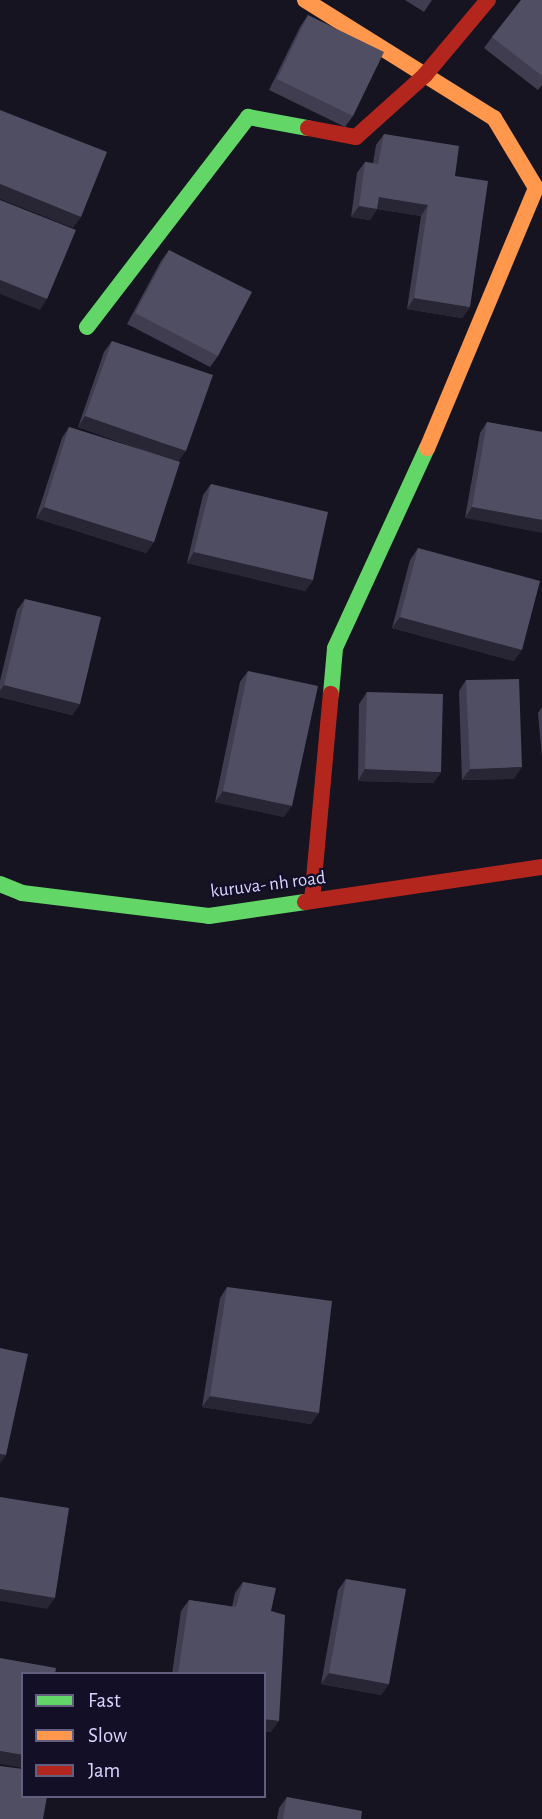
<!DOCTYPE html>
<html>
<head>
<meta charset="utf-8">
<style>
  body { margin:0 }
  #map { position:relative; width:542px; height:1819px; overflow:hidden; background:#161421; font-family:"Alegreya Sans",sans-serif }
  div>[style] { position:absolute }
  .fast>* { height:16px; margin:-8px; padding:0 8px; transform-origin:8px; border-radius:8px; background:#63d668 }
  .slow>* { height:16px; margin:-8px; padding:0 8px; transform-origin:8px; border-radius:8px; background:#ff974d }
  .jam>* { height:16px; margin:-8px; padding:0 8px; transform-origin:8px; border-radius:8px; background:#b3261e }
  .wall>* { inset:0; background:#403d50 }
  .shaded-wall>* { inset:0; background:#282635 }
  .building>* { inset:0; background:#504e63 }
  span { translate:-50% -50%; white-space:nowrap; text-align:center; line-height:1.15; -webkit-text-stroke:5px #130f26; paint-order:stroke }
  .street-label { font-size:19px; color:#d9d4ff }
  .legend { position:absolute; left:21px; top:1672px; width:245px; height:126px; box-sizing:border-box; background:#130f26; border:2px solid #625e7d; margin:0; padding:9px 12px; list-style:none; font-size:21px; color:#d9d4ff }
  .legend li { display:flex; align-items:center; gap:14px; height:35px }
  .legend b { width:35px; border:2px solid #625e7d }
</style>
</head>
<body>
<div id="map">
  <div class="fast">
    <i style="left:87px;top:327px;width:265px;rotate:-52.5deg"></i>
    <i style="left:248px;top:117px;width:61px;rotate:10.4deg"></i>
    <i style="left:331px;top:694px;width:46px;rotate:-85deg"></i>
    <i style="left:335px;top:648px;width:220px;rotate:-65.3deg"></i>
    <i style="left:0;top:884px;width:24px;rotate:22deg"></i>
    <i style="left:22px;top:893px;width:188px;rotate:7deg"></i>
    <i style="left:209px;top:916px;width:97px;rotate:-8.3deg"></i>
  </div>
  <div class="slow">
    <i style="left:305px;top:0;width:223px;rotate:32deg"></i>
    <i style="left:494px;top:118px;width:82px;rotate:59deg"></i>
    <i style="left:536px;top:188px;width:282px;rotate:112.7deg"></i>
  </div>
  <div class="jam">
    <i style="left:308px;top:128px;width:49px;rotate:10.6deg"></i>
    <i style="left:356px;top:137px;width:93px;rotate:-41.9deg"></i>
    <i style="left:425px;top:75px;width:98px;rotate:-50deg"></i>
    <i style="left:312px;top:901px;width:208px;rotate:-84.8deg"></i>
    <i style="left:305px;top:902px;width:240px;rotate:-8.4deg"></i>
  </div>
  <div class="wall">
    <i style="clip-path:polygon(405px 0,432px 0,424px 12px)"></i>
    <i style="clip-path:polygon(542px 0,542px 85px,538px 90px,484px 48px,492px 37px)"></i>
    <i style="clip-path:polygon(308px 15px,353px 116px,345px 127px,269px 90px,300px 27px)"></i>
    <i style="clip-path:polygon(384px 134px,455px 176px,470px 307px,462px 318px,407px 309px,421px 216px,377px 209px,370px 220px,351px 217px,357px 173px,365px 162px,373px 163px,376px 145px)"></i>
    <i style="clip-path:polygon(169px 250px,218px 356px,210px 367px,127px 324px,161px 261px)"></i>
    <i style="clip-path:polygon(112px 341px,179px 461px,154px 542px,146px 553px,36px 518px,62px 438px,69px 427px,148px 452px,78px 427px,104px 352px)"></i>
    <i style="clip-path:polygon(487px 422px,542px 432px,465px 518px,480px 433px)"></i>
    <i style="clip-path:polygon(211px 484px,313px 580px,305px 591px,187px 563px,203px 495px)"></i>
    <i style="clip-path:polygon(418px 548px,514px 661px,392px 628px,410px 560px)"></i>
    <i style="clip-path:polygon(25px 599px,80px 704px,72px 715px,0 697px,0 681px,17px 610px)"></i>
    <i style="clip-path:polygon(248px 671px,284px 817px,215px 802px,240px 682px)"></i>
    <i style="clip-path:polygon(466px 680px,514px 779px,462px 780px,459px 691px)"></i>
    <i style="clip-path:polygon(367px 692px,441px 772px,433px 783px,358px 781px,359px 704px)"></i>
    <i style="clip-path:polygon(542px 707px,542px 757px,538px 713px)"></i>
    <i style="clip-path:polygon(227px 1287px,311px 1424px,202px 1407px,220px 1298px)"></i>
    <i style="clip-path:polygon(346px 1579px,389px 1684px,381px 1695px,321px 1684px,338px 1590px)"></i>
    <i style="clip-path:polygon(243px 1582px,271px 1611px,271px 1732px,264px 1731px,264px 1674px,172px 1674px,181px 1611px,189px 1600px,232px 1607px,235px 1593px)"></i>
    <i style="clip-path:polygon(287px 1797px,361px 1819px,277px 1819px,279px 1808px)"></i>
  </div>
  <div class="shaded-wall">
    <i style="clip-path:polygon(0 184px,81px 217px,73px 228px,0 199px)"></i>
    <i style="clip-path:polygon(379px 197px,428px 205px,421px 216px,377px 209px,370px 220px,351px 217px,359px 206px)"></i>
    <i style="clip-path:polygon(0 280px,47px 299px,40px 310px,0 294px)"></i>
    <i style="clip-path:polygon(414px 298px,470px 307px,462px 318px,407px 309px)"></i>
    <i style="clip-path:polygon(85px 416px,186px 451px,178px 462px,78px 427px)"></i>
    <i style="clip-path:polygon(44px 507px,154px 542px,146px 553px,36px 518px)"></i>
    <i style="clip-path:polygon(472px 507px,542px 520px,542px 533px,465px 518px)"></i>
    <i style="clip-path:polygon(194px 552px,313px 580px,305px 591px,187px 563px)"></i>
    <i style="clip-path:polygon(400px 617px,522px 650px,514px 661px,392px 628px)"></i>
    <i style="clip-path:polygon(4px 685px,80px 704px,72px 715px,0 697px,0 691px)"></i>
    <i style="clip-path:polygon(522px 767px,514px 779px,462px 780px,470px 769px)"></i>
    <i style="clip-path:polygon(365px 769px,441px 772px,433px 783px,358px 781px)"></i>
    <i style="clip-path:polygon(223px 791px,292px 806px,284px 817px,215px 802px)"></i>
    <i style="clip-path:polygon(210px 1396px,319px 1413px,311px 1424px,202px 1407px)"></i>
    <i style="clip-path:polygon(0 1454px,6px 1455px,0 1464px)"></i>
    <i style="clip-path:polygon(0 1589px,55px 1598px,47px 1609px,0 1601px)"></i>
    <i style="clip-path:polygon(329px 1673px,389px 1684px,381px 1695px,321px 1684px)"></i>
    <i style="clip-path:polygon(264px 1719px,279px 1721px,271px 1732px,264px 1731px)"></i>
    <i style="clip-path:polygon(0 1751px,23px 1755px,23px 1768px,0 1764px)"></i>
  </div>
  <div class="building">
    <i style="clip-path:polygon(521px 0,542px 0,542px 76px,492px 37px)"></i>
    <i style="clip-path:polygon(308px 15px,384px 52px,353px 116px,277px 79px)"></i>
    <i style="clip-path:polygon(0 110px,107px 152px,81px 217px,0 184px)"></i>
    <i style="clip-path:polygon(384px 134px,459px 146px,455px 176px,488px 181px,470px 307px,414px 298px,428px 205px,379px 197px,377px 209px,359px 206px,365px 162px,378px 164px)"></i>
    <i style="clip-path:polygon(0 200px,76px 230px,47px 299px,0 280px)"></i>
    <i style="clip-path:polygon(169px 250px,252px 292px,218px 356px,135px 313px)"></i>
    <i style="clip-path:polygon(112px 341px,213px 375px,186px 451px,85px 416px)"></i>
    <i style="clip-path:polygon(487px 422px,542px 432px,542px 520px,472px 507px)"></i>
    <i style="clip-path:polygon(69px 427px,180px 462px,154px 542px,44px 507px)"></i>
    <i style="clip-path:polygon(211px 484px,328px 512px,313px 580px,194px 552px)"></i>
    <i style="clip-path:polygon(418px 548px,540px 581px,522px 650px,400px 617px)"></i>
    <i style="clip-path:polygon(25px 599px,101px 617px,80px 704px,4px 685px)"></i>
    <i style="clip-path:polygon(248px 671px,318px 686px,292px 806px,223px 791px)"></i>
    <i style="clip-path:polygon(519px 679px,522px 767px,470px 769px,466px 680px)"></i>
    <i style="clip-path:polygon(367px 692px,443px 694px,441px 772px,365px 769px)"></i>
    <i style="clip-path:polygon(227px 1287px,332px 1301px,319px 1413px,210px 1396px)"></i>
    <i style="clip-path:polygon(0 1348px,28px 1354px,6px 1455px,0 1454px)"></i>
    <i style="clip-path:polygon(0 1497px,69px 1508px,55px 1598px,0 1589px)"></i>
    <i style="clip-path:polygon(346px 1579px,406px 1589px,389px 1684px,329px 1673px)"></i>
    <i style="clip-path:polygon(243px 1582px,276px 1588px,271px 1611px,285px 1615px,279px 1721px,264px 1719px,264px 1674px,178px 1674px,189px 1600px,236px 1607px)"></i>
    <i style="clip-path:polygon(0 1658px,56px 1668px,55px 1674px,23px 1674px,23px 1755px,0 1751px)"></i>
    <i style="clip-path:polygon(0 1766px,23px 1769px,23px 1796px,47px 1796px,43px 1819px,0 1819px)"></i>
    <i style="clip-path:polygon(287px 1797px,362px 1811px,361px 1819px,283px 1819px)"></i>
  </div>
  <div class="street-label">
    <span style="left:268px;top:885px;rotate:-7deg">kuruva- nh road</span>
  </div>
  <ul class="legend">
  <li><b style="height:9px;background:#63d668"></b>Fast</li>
  <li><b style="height:9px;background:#ff974d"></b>Slow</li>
  <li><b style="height:9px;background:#b3261e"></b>Jam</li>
  </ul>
</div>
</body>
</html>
